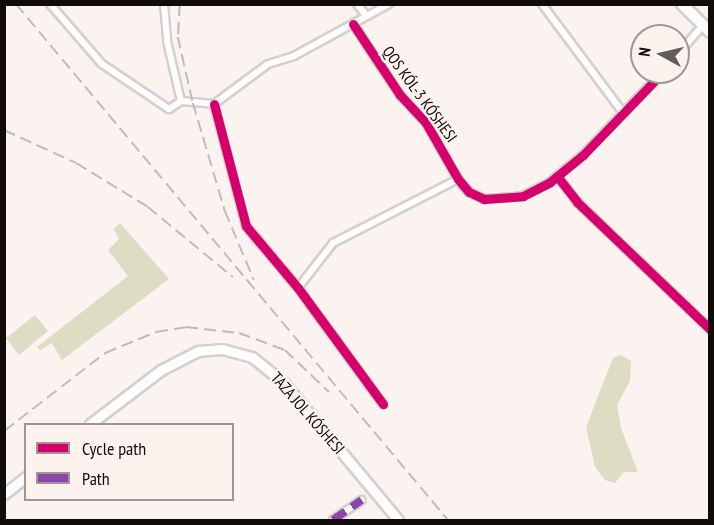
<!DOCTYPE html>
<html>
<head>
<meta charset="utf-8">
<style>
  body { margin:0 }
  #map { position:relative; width:714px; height:525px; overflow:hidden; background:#faf3f0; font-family:"PT Sans Narrow",sans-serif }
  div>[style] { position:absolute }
  .green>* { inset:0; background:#ddddc3 }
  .roads { filter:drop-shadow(2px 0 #d4d0ce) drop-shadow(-2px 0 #d4d0ce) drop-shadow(0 2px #d4d0ce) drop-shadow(0 -2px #d4d0ce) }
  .street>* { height:6px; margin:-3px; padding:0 3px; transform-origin:3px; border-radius:3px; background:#fefdfd }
  .secondary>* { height:9px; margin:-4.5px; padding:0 4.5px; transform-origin:4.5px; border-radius:4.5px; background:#fefdfd }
  .primary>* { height:10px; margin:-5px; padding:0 5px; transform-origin:5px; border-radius:5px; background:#fefdfd }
  .rail>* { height:1.5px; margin-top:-0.75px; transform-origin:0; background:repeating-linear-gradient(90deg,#bebcbb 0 12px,transparent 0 18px) }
  .quiet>* { height:8px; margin-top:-4px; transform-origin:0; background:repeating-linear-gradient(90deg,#8e44ad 0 15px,transparent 0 23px) }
  .cycleway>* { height:9px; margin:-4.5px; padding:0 4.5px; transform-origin:4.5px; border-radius:4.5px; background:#d6006c }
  span { translate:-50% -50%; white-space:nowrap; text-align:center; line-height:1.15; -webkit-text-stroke:5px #fdf2ed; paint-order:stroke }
  .street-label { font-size:16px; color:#0f0c0a }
  .frame { position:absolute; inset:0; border:6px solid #0f0c0a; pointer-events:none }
  .legend { position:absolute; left:24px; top:423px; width:210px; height:78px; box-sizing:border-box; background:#fdf2ed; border:2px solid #9e9692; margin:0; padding:8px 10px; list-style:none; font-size:18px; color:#0f0c0a }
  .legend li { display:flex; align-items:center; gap:12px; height:30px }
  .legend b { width:30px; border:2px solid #9e9692 }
  .north { position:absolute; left:630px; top:24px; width:60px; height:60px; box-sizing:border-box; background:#fdf2ed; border:2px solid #9e9692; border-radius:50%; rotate:278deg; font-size:16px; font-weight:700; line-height:24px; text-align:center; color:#0f0c0a }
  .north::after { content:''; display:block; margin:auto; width:21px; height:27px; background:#615d5a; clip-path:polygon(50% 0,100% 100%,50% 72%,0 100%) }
</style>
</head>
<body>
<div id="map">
  <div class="green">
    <i style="clip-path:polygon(120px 223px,169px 279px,62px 360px,52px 343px,40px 350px,37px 347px,128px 276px,108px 250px,119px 239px,114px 229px)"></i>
    <i style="clip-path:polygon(35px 315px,48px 331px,19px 355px,6px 338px)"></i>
    <i style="clip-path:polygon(621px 355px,631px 361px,630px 381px,617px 405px,621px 428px,638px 472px,624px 472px,615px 483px,605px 480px,595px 467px,586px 427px,613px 358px)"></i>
  </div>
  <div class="roads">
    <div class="street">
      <i style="left:50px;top:4px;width:79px;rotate:49.1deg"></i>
      <i style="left:102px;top:64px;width:81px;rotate:33.9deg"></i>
      <i style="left:169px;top:109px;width:14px;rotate:-34deg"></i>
      <i style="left:181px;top:101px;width:33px;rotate:5deg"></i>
      <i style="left:164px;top:4px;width:37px;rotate:85deg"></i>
      <i style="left:167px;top:41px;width:62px;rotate:76.9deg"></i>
      <i style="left:357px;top:4px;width:14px;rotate:51deg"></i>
      <i style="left:542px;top:4px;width:137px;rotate:53.3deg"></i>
      <i style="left:353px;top:24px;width:85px;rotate:56.5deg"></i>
      <i style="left:400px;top:95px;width:38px;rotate:47deg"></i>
      <i style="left:426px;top:123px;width:64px;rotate:60.3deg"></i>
      <i style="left:458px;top:179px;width:17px;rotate:50deg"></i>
      <i style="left:469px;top:192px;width:17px;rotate:25deg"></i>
      <i style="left:484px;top:199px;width:39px;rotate:-4deg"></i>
      <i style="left:523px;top:196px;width:30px;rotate:-27deg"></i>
      <i style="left:550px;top:182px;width:43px;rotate:-39.3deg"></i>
      <i style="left:583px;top:155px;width:115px;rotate:-46.1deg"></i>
      <i style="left:678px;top:54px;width:38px;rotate:-49deg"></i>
      <i style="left:214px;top:104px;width:126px;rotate:75.3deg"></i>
      <i style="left:246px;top:226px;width:81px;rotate:50deg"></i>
      <i style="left:298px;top:288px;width:144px;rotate:53.8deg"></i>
      <i style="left:214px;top:104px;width:67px;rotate:-36.5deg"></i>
      <i style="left:268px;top:64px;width:27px;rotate:-17deg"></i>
      <i style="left:294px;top:56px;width:108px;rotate:-28.7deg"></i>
      <i style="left:557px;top:176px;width:33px;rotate:52deg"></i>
      <i style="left:577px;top:202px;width:184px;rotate:43.7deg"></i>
      <i style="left:298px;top:288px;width:57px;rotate:-52.1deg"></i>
      <i style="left:333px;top:243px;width:140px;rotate:-27.1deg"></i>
      <i style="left:333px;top:520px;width:35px;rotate:-35deg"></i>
    </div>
    <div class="secondary">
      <i style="left:90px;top:424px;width:89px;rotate:-37.3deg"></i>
      <i style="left:161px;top:370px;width:42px;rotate:-27.2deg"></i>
      <i style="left:198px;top:351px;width:24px;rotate:-5deg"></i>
      <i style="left:222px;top:349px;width:31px;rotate:15deg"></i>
      <i style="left:252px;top:357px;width:41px;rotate:39.1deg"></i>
      <i style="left:284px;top:383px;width:178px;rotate:50.2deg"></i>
      <i style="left:4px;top:494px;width:28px;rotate:-38deg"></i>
    </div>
    <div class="primary">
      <i style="left:682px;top:4px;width:40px;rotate:45deg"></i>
    </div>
  </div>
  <div class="rail">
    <i style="left:16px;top:4px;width:673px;rotate:50.06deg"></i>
    <i style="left:180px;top:4px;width:33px;rotate:93deg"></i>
    <i style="left:178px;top:37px;width:68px;rotate:77.2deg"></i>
    <i style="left:193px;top:103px;width:113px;rotate:73.5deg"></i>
    <i style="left:225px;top:211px;width:75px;rotate:67.2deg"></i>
    <i style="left:4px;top:130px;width:79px;rotate:24.6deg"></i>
    <i style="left:76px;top:163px;width:84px;rotate:31.4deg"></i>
    <i style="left:148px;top:207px;width:110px;rotate:39.5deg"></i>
    <i style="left:4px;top:431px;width:128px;rotate:-37.7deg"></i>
    <i style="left:105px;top:353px;width:55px;rotate:-22.4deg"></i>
    <i style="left:156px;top:332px;width:30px;rotate:-9deg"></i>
    <i style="left:186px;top:327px;width:53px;rotate:6.5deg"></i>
    <i style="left:239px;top:333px;width:49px;rotate:20.3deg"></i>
    <i style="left:285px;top:350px;width:61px;rotate:43.7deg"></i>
  </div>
  <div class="quiet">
    <i style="left:333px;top:520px;width:35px;rotate:-35deg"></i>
  </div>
  <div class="cycleway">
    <i style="left:353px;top:24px;width:85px;rotate:56.5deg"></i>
    <i style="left:400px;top:95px;width:38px;rotate:47deg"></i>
    <i style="left:426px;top:123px;width:64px;rotate:60.3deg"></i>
    <i style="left:458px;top:179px;width:17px;rotate:50deg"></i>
    <i style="left:469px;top:192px;width:17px;rotate:25deg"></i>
    <i style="left:484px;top:199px;width:39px;rotate:-4deg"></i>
    <i style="left:523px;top:196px;width:30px;rotate:-27deg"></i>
    <i style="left:550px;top:182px;width:43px;rotate:-39.3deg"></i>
    <i style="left:583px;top:155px;width:115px;rotate:-46.1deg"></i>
    <i style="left:214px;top:104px;width:126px;rotate:75.3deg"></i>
    <i style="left:246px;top:226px;width:81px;rotate:50deg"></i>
    <i style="left:298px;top:288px;width:144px;rotate:53.8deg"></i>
    <i style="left:557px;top:176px;width:33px;rotate:52deg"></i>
    <i style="left:577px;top:202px;width:184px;rotate:43.7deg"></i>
  </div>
  <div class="street-label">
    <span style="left:420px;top:94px;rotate:54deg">QOS KÓL-3 KÓSHESI</span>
    <span style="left:308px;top:413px;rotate:49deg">TAZA JOL KÓSHESI</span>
  </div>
  <div class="frame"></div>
  <ul class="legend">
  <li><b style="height:8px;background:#d6006c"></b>Cycle path</li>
  <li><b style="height:8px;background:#8e44ad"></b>Path</li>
  </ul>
  <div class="north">N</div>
</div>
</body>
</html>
